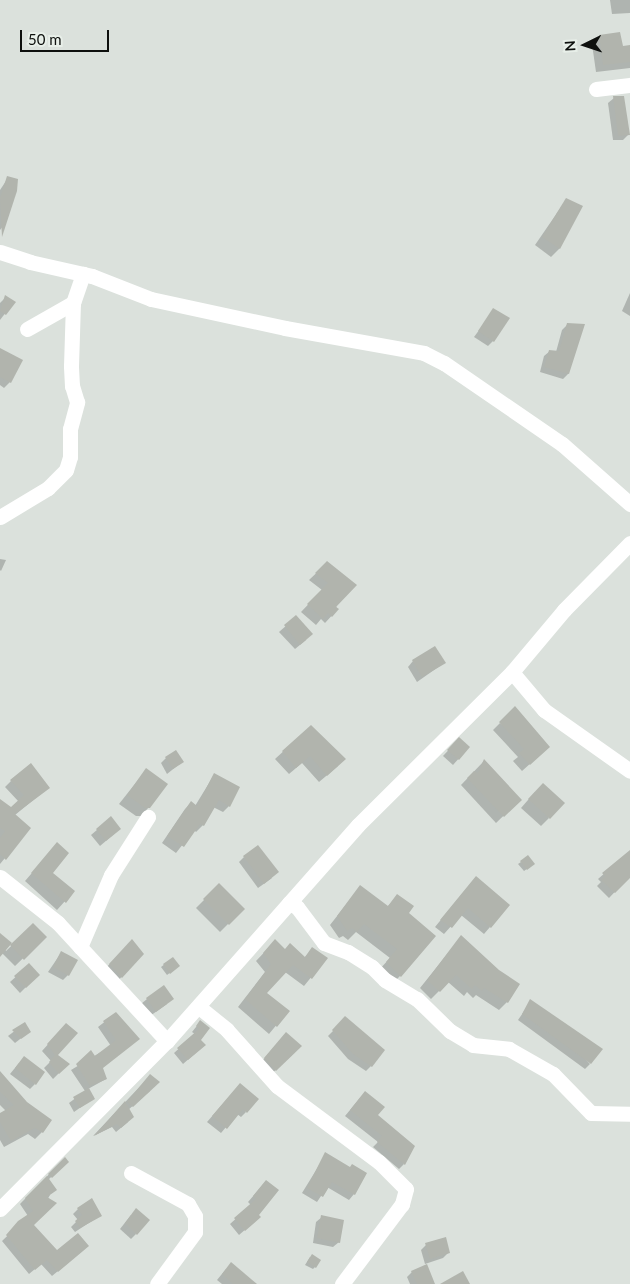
<!DOCTYPE html>
<html>
<head>
<meta charset="utf-8">
<style>
  body { margin:0 }
  #map { position:relative; width:630px; height:1284px; overflow:hidden; background:#dbe1dc; font-family:Lato,sans-serif }
  div>[style] { position:absolute }
  .shadow>* { inset:0; background:#0003 }
  .building>* { inset:0; background:#b1b4ad }
  .minor>* { height:15px; margin:-7.5px; padding:0 7.5px; transform-origin:7.5px; border-radius:7.5px; background:#fff }
  span { translate:-50% -50%; white-space:nowrap; text-align:center; line-height:1.15; -webkit-text-stroke:4.5px #e8efe9; paint-order:stroke }
  .north { position:absolute; left:560px; top:20px; width:50px; height:50px; -webkit-text-stroke:4px #e8efe9; paint-order:stroke; rotate:266deg; font-size:14px; font-weight:700; line-height:20px; text-align:center; color:#0e100e }
  .north::after { content:''; display:block; margin:auto; width:18px; height:22px; background:#0e100e; clip-path:polygon(50% 0,100% 100%,50% 72%,0 100%) }
  .scale { position:absolute; left:20px; top:30px; width:89px; height:22px; box-sizing:border-box; border:2px solid #0e100e; border-top:0; padding-left:6px; font-size:15px; line-height:18px; white-space:nowrap; color:#0e100e; -webkit-text-stroke:4px #e8efe9; paint-order:stroke }
</style>
</head>
<body>
<div id="map">
  <div class="shadow">
    <i style="clip-path:polygon(610px 0,630px 0,630px 13px,612px 14px)"></i>
    <i style="clip-path:polygon(599px 37px,622px 47px,630px 46px,630px 68px,596px 72px,592px 44px)"></i>
    <i style="clip-path:polygon(614px 98px,629px 134px,623px 140px,613px 140px,608px 103px)"></i>
    <i style="clip-path:polygon(8px 178px,4px 225px,0 230px,0 190px)"></i>
    <i style="clip-path:polygon(566px 200px,582px 206px,559px 249px,551px 257px,535px 245px)"></i>
    <i style="clip-path:polygon(630px 293px,630px 316px,622px 311px)"></i>
    <i style="clip-path:polygon(6px 297px,14px 302px,0 320px,0 303px)"></i>
    <i style="clip-path:polygon(494px 310px,493px 341px,488px 346px,474px 337px)"></i>
    <i style="clip-path:polygon(568px 324px,583px 326px,568px 374px,563px 379px,540px 372px,544px 356px,550px 351px,556px 352px,562px 330px)"></i>
    <i style="clip-path:polygon(0 352px,10px 382px,4px 388px,0 385px)"></i>
    <i style="clip-path:polygon(0 559px,6px 560px,1px 571px,0 570px)"></i>
    <i style="clip-path:polygon(327px 563px,337px 610px,325px 623px,321px 619px,316px 625px,301px 612px,322px 590px,309px 580px)"></i>
    <i style="clip-path:polygon(296px 617px,306px 640px,295px 649px,279px 632px)"></i>
    <i style="clip-path:polygon(413px 661px,444px 663px,417px 682px,408px 667px)"></i>
    <i style="clip-path:polygon(500px 723px,541px 754px,522px 771px,513px 761px,518px 757px,493px 730px)"></i>
    <i style="clip-path:polygon(311px 726px,338px 766px,319px 782px,302px 763px,289px 774px,275px 759px)"></i>
    <i style="clip-path:polygon(459px 739px,469px 747px,453px 765px,443px 756px)"></i>
    <i style="clip-path:polygon(166px 758px,182px 762px,167px 774px,161px 763px)"></i>
    <i style="clip-path:polygon(484px 761px,520px 800px,496px 823px,461px 785px)"></i>
    <i style="clip-path:polygon(146px 770px,149px 807px,141px 816px,136px 816px,119px 804px)"></i>
    <i style="clip-path:polygon(214px 775px,229px 806px,223px 812px,213px 807px,203px 825px,196px 832px,194px 830px,176px 853px,162px 843px,185px 809px,191px 803px,195px 806px)"></i>
    <i style="clip-path:polygon(11px 781px,48px 788px,15px 815px,29px 829px,0 864px,0 800px,11px 809px,19px 802px,5px 787px)"></i>
    <i style="clip-path:polygon(535px 792px,549px 818px,541px 826px,521px 808px)"></i>
    <i style="clip-path:polygon(111px 818px,114px 834px,100px 846px,91px 835px)"></i>
    <i style="clip-path:polygon(57px 844px,51px 873px,74px 891px,57px 910px,25px 881px)"></i>
    <i style="clip-path:polygon(630px 851px,630px 876px,609px 898px,597px 886px,601px 882px,598px 879px)"></i>
    <i style="clip-path:polygon(244px 857px,272px 878px,258px 888px,239px 862px)"></i>
    <i style="clip-path:polygon(521px 862px,531px 866px,524px 871px,518px 864px)"></i>
    <i style="clip-path:polygon(476px 877px,490px 927px,484px 934px,461px 915px,444px 934px,435px 927px)"></i>
    <i style="clip-path:polygon(219px 885px,243px 909px,220px 932px,196px 908px)"></i>
    <i style="clip-path:polygon(360px 887px,387px 907px,398px 896px,407px 913px,400px 976px,392px 984px,378px 971px,390px 958px,356px 932px,348px 940px,343px 936px,339px 938px,330px 925px)"></i>
    <i style="clip-path:polygon(33px 925px,45px 937px,15px 966px,2px 953px,0 955px,0 941px,6px 951px)"></i>
    <i style="clip-path:polygon(461px 937px,507px 1002px,499px 1010px,476px 995px,473px 998px,467px 992px,464px 996px,448px 982px,431px 999px,420px 988px)"></i>
    <i style="clip-path:polygon(275px 941px,284px 950px,304px 958px,313px 949px,326px 959px,304px 986px,285px 972px,266px 993px,288px 1011px,269px 1034px,238px 1007px,265px 972px,256px 961px)"></i>
    <i style="clip-path:polygon(124px 949px,143px 954px,113px 986px,101px 973px)"></i>
    <i style="clip-path:polygon(61px 953px,68px 975px,63px 980px,48px 972px)"></i>
    <i style="clip-path:polygon(173px 958px,176px 968px,167px 975px,161px 967px)"></i>
    <i style="clip-path:polygon(29px 965px,38px 975px,20px 993px,10px 982px)"></i>
    <i style="clip-path:polygon(147px 999px,167px 1004px,150px 1016px,141px 1004px)"></i>
    <i style="clip-path:polygon(531px 1001px,590px 1064px,585px 1069px,518px 1020px)"></i>
    <i style="clip-path:polygon(116px 1013px,138px 1039px,102px 1068px,106px 1079px,88px 1089px,94px 1098px,74px 1112px,69px 1103px,85px 1091px,71px 1070px,111px 1046px,98px 1027px)"></i>
    <i style="clip-path:polygon(346px 1018px,371px 1066px,366px 1071px,348px 1059px,328px 1036px)"></i>
    <i style="clip-path:polygon(200px 1022px,199px 1050px,183px 1064px,174px 1053px,195px 1034px,192px 1032px)"></i>
    <i style="clip-path:polygon(24px 1024px,29px 1032px,15px 1043px,8px 1036px)"></i>
    <i style="clip-path:polygon(61px 1030px,57px 1055px,68px 1064px,53px 1079px,44px 1068px,51px 1061px,42px 1051px)"></i>
    <i style="clip-path:polygon(286px 1033px,292px 1055px,267px 1078px,257px 1067px)"></i>
    <i style="clip-path:polygon(19px 1063px,35px 1084px,30px 1089px,10px 1074px)"></i>
    <i style="clip-path:polygon(0 1073px,42px 1132px,35px 1139px,28px 1134px,4px 1147px,0 1140px,0 1114px,6px 1111px,0 1105px)"></i>
    <i style="clip-path:polygon(147px 1079px,150px 1091px,128px 1110px,128px 1122px,116px 1132px,112px 1127px,93px 1136px)"></i>
    <i style="clip-path:polygon(235px 1090px,246px 1112px,241px 1117px,237px 1114px,221px 1133px,207px 1122px)"></i>
    <i style="clip-path:polygon(360px 1098px,404px 1164px,399px 1169px,373px 1147px,378px 1142px,345px 1116px)"></i>
    <i style="clip-path:polygon(326px 1154px,354px 1194px,349px 1200px,327px 1187px,317px 1202px,302px 1193px)"></i>
    <i style="clip-path:polygon(64px 1159px,67px 1162px,48px 1180px,50px 1195px,32px 1225px,57px 1252px,82px 1251px,52px 1276px,41px 1264px,29px 1274px,2px 1241px,28px 1216px,20px 1204px)"></i>
    <i style="clip-path:polygon(266px 1181px,254px 1222px,239px 1235px,230px 1224px,251px 1205px,248px 1202px)"></i>
    <i style="clip-path:polygon(78px 1209px,101px 1215px,75px 1232px,71px 1227px,78px 1220px,73px 1214px)"></i>
    <i style="clip-path:polygon(131px 1215px,136px 1234px,131px 1239px,120px 1229px)"></i>
    <i style="clip-path:polygon(322px 1217px,339px 1242px,333px 1247px,313px 1243px,316px 1222px)"></i>
    <i style="clip-path:polygon(426px 1245px,449px 1252px,443px 1258px,425px 1264px,421px 1250px)"></i>
    <i style="clip-path:polygon(310px 1257px,315px 1267px,313px 1269px,305px 1265px)"></i>
    <i style="clip-path:polygon(226px 1269px,246px 1284px,222px 1284px,217px 1280px)"></i>
    <i style="clip-path:polygon(412px 1272px,433px 1284px,410px 1284px,407px 1277px)"></i>
  </div>
  <div class="building">
    <i style="clip-path:polygon(620px 32px,623px 46px,630px 45px,630px 62px,603px 65px,599px 35px)"></i>
    <i style="clip-path:polygon(613px 96px,624px 96px,630px 135px,618px 136px)"></i>
    <i style="clip-path:polygon(7px 176px,18px 179px,17px 191px,2px 237px,0 198px)"></i>
    <i style="clip-path:polygon(566px 198px,583px 206px,560px 249px,542px 237px)"></i>
    <i style="clip-path:polygon(5px 295px,16px 302px,6px 315px,0 311px)"></i>
    <i style="clip-path:polygon(493px 308px,510px 318px,494px 342px,478px 331px)"></i>
    <i style="clip-path:polygon(567px 323px,585px 324px,569px 374px,544px 367px,549px 350px,559px 351px)"></i>
    <i style="clip-path:polygon(0 348px,23px 360px,11px 383px,0 377px)"></i>
    <i style="clip-path:polygon(327px 561px,357px 585px,336px 607px,339px 609px,332px 617px,328px 613px,323px 619px,307px 604px,328px 583px,315px 573px)"></i>
    <i style="clip-path:polygon(296px 615px,313px 634px,300px 645px,284px 625px)"></i>
    <i style="clip-path:polygon(435px 646px,446px 663px,422px 677px,412px 660px)"></i>
    <i style="clip-path:polygon(515px 706px,550px 747px,530px 765px,519px 753px,524px 749px,499px 722px)"></i>
    <i style="clip-path:polygon(311px 725px,346px 759px,327px 776px,310px 756px,296px 768px,282px 751px)"></i>
    <i style="clip-path:polygon(459px 737px,470px 747px,459px 760px,447px 750px)"></i>
    <i style="clip-path:polygon(176px 750px,184px 762px,173px 769px,165px 757px)"></i>
    <i style="clip-path:polygon(484px 759px,522px 800px,504px 817px,467px 778px,474px 771px,478px 773px)"></i>
    <i style="clip-path:polygon(31px 763px,50px 788px,15px 814px,31px 828px,6px 860px,0 854px,0 838px,5px 831px,0 828px,0 799px,11px 807px,24px 795px,10px 780px)"></i>
    <i style="clip-path:polygon(146px 768px,168px 784px,150px 808px,145px 808px,127px 795px)"></i>
    <i style="clip-path:polygon(214px 773px,240px 787px,230px 807px,219px 800px,204px 826px,200px 824px,184px 847px,167px 836px,191px 801px,197px 806px)"></i>
    <i style="clip-path:polygon(543px 783px,565px 803px,550px 819px,528px 799px)"></i>
    <i style="clip-path:polygon(111px 816px,121px 829px,106px 841px,96px 829px)"></i>
    <i style="clip-path:polygon(57px 842px,69px 853px,53px 873px,75px 891px,66px 903px,31px 873px)"></i>
    <i style="clip-path:polygon(258px 845px,279px 872px,264px 884px,243px 856px)"></i>
    <i style="clip-path:polygon(630px 850px,630px 878px,615px 893px,601px 880px,605px 876px,602px 873px)"></i>
    <i style="clip-path:polygon(528px 855px,535px 864px,527px 870px,520px 861px)"></i>
    <i style="clip-path:polygon(476px 876px,510px 905px,491px 928px,468px 908px,452px 928px,440px 920px)"></i>
    <i style="clip-path:polygon(219px 883px,245px 909px,229px 925px,203px 899px)"></i>
    <i style="clip-path:polygon(360px 885px,388px 906px,397px 894px,414px 906px,409px 913px,436px 936px,401px 977px,386px 962px,397px 949px,364px 924px,357px 932px,352px 928px,347px 931px,337px 916px)"></i>
    <i style="clip-path:polygon(33px 923px,47px 937px,24px 960px,10px 945px)"></i>
    <i style="clip-path:polygon(0 933px,12px 943px,0 957px)"></i>
    <i style="clip-path:polygon(461px 935px,499px 970px,520px 984px,508px 1003px,484px 988px,482px 991px,475px 985px,472px 989px,456px 975px,440px 992px,427px 980px)"></i>
    <i style="clip-path:polygon(132px 939px,144px 954px,122px 978px,109px 964px)"></i>
    <i style="clip-path:polygon(275px 939px,285px 949px,290px 943px,305px 957px,312px 947px,328px 958px,312px 979px,293px 965px,267px 993px,290px 1011px,277px 1027px,245px 999px,271px 964px,263px 953px)"></i>
    <i style="clip-path:polygon(61px 951px,78px 960px,69px 976px,53px 967px)"></i>
    <i style="clip-path:polygon(173px 957px,180px 966px,170px 974px,163px 964px)"></i>
    <i style="clip-path:polygon(29px 963px,40px 975px,26px 988px,14px 976px)"></i>
    <i style="clip-path:polygon(164px 985px,174px 999px,156px 1012px,146px 998px)"></i>
    <i style="clip-path:polygon(530px 999px,603px 1049px,591px 1064px,522px 1014px)"></i>
    <i style="clip-path:polygon(116px 1012px,140px 1039px,103px 1068px,107px 1079px,90px 1086px,76px 1064px,91px 1050px,95px 1056px,116px 1040px,103px 1021px)"></i>
    <i style="clip-path:polygon(345px 1016px,385px 1050px,372px 1067px,353px 1054px,332px 1030px)"></i>
    <i style="clip-path:polygon(200px 1020px,210px 1028px,201px 1040px,206px 1045px,188px 1060px,177px 1048px,199px 1029px,196px 1026px)"></i>
    <i style="clip-path:polygon(25px 1022px,31px 1032px,21px 1039px,12px 1030px)"></i>
    <i style="clip-path:polygon(66px 1023px,78px 1033px,58px 1055px,70px 1064px,59px 1074px,49px 1062px,55px 1055px,47px 1044px)"></i>
    <i style="clip-path:polygon(286px 1032px,302px 1046px,276px 1071px,264px 1058px)"></i>
    <i style="clip-path:polygon(24px 1056px,45px 1072px,36px 1085px,15px 1068px)"></i>
    <i style="clip-path:polygon(0 1071px,27px 1102px,52px 1120px,43px 1133px,35px 1128px,11px 1141px,0 1122px,0 1113px,14px 1105px,0 1092px)"></i>
    <i style="clip-path:polygon(150px 1074px,160px 1082px,133px 1107px,127px 1102px)"></i>
    <i style="clip-path:polygon(240px 1083px,259px 1099px,247px 1113px,243px 1109px,227px 1129px,212px 1116px)"></i>
    <i style="clip-path:polygon(89px 1088px,95px 1099px,80px 1108px,73px 1097px)"></i>
    <i style="clip-path:polygon(365px 1091px,385px 1107px,378px 1115px,415px 1146px,405px 1165px,377px 1142px,382px 1136px,350px 1110px)"></i>
    <i style="clip-path:polygon(125px 1101px,134px 1117px,121px 1128px,117px 1124px,94px 1136px)"></i>
    <i style="clip-path:polygon(325px 1152px,350px 1167px,352px 1164px,367px 1173px,355px 1195px,332px 1182px,323px 1197px,307px 1188px)"></i>
    <i style="clip-path:polygon(65px 1157px,69px 1162px,52px 1178px,48px 1174px)"></i>
    <i style="clip-path:polygon(47px 1176px,57px 1190px,47px 1197px,57px 1203px,34px 1225px,57px 1250px,78px 1233px,89px 1246px,58px 1272px,47px 1260px,35px 1270px,6px 1235px,18px 1221px,33px 1211px,25px 1198px)"></i>
    <i style="clip-path:polygon(266px 1180px,279px 1190px,259px 1215px,261px 1217px,245px 1231px,234px 1218px,256px 1199px,253px 1196px)"></i>
    <i style="clip-path:polygon(92px 1198px,102px 1216px,80px 1228px,75px 1221px,82px 1215px,77px 1208px)"></i>
    <i style="clip-path:polygon(136px 1208px,150px 1220px,137px 1235px,125px 1223px)"></i>
    <i style="clip-path:polygon(321px 1215px,344px 1220px,340px 1243px,317px 1238px)"></i>
    <i style="clip-path:polygon(446px 1237px,450px 1253px,430px 1259px,425px 1243px)"></i>
    <i style="clip-path:polygon(312px 1254px,321px 1260px,316px 1268px,307px 1262px)"></i>
    <i style="clip-path:polygon(231px 1262px,257px 1284px,233px 1284px,222px 1274px)"></i>
    <i style="clip-path:polygon(427px 1264px,435px 1284px,417px 1284px,411px 1271px)"></i>
    <i style="clip-path:polygon(463px 1271px,470px 1284px,440px 1284px)"></i>
  </div>
  <div class="minor">
    <i style="left:596px;top:89px;width:34px;rotate:-7deg"></i>
    <i style="left:0;top:252px;width:32px;rotate:18deg"></i>
    <i style="left:30px;top:262px;width:64px;rotate:12.7deg"></i>
    <i style="left:92px;top:276px;width:63px;rotate:21.3deg"></i>
    <i style="left:151px;top:299px;width:137px;rotate:12.2deg"></i>
    <i style="left:285px;top:328px;width:141px;rotate:10.2deg"></i>
    <i style="left:424px;top:353px;width:22px;rotate:27deg"></i>
    <i style="left:444px;top:363px;width:143px;rotate:34.5deg"></i>
    <i style="left:562px;top:444px;width:91px;rotate:41.4deg"></i>
    <i style="left:27px;top:329px;width:53px;rotate:-29.5deg"></i>
    <i style="left:73px;top:303px;width:31px;rotate:-71deg"></i>
    <i style="left:0;top:517px;width:56px;rotate:-31.1deg"></i>
    <i style="left:48px;top:488px;width:25px;rotate:-45deg"></i>
    <i style="left:66px;top:470px;width:14px;rotate:-73deg"></i>
    <i style="left:70px;top:457px;width:28px;rotate:-90deg"></i>
    <i style="left:70px;top:429px;width:28px;rotate:-75deg"></i>
    <i style="left:77px;top:402px;width:17px;rotate:-107deg"></i>
    <i style="left:72px;top:386px;width:20px;rotate:-93deg"></i>
    <i style="left:71px;top:366px;width:63px;rotate:-88.2deg"></i>
    <i style="left:512px;top:672px;width:50px;rotate:49.9deg"></i>
    <i style="left:544px;top:710px;width:105px;rotate:35.3deg"></i>
    <i style="left:0;top:877px;width:74px;rotate:38.4deg"></i>
    <i style="left:58px;top:923px;width:161px;rotate:47.3deg"></i>
    <i style="left:289px;top:903px;width:9px;rotate:27deg"></i>
    <i style="left:297px;top:907px;width:45px;rotate:53.1deg"></i>
    <i style="left:324px;top:943px;width:26px;rotate:21deg"></i>
    <i style="left:348px;top:952px;width:28px;rotate:32deg"></i>
    <i style="left:372px;top:967px;width:18px;rotate:45deg"></i>
    <i style="left:385px;top:980px;width:37px;rotate:31deg"></i>
    <i style="left:417px;top:999px;width:46px;rotate:44.1deg"></i>
    <i style="left:450px;top:1031px;width:27px;rotate:31deg"></i>
    <i style="left:473px;top:1045px;width:36px;rotate:6deg"></i>
    <i style="left:509px;top:1049px;width:51px;rotate:29.6deg"></i>
    <i style="left:553px;top:1074px;width:54px;rotate:45.7deg"></i>
    <i style="left:591px;top:1113px;width:39px;rotate:1deg"></i>
    <i style="left:80px;top:947px;width:78px;rotate:-66.7deg"></i>
    <i style="left:111px;top:875px;width:69px;rotate:-57.5deg"></i>
    <i style="left:199px;top:1007px;width:36px;rotate:39deg"></i>
    <i style="left:227px;top:1030px;width:75px;rotate:48.2deg"></i>
    <i style="left:277px;top:1086px;width:127px;rotate:36.7deg"></i>
    <i style="left:379px;top:1162px;width:38px;rotate:45deg"></i>
    <i style="left:406px;top:1189px;width:16px;rotate:105deg"></i>
    <i style="left:402px;top:1204px;width:100px;rotate:126.9deg"></i>
    <i style="left:131px;top:1173px;width:65px;rotate:28.5deg"></i>
    <i style="left:188px;top:1204px;width:14px;rotate:60deg"></i>
    <i style="left:195px;top:1216px;width:16px;rotate:90deg"></i>
    <i style="left:195px;top:1232px;width:64px;rotate:126.2deg"></i>
    <i style="left:0;top:1209px;width:237px;rotate:-45.2deg"></i>
    <i style="left:167px;top:1041px;width:288px;rotate:-48.5deg"></i>
    <i style="left:358px;top:825px;width:217px;rotate:-44.8deg"></i>
    <i style="left:512px;top:672px;width:81px;rotate:-50deg"></i>
    <i style="left:564px;top:610px;width:94px;rotate:-45.4deg"></i>
  </div>
  <div class="north">N</div>
  <div class="scale">50 m</div>
</div>
</body>
</html>
